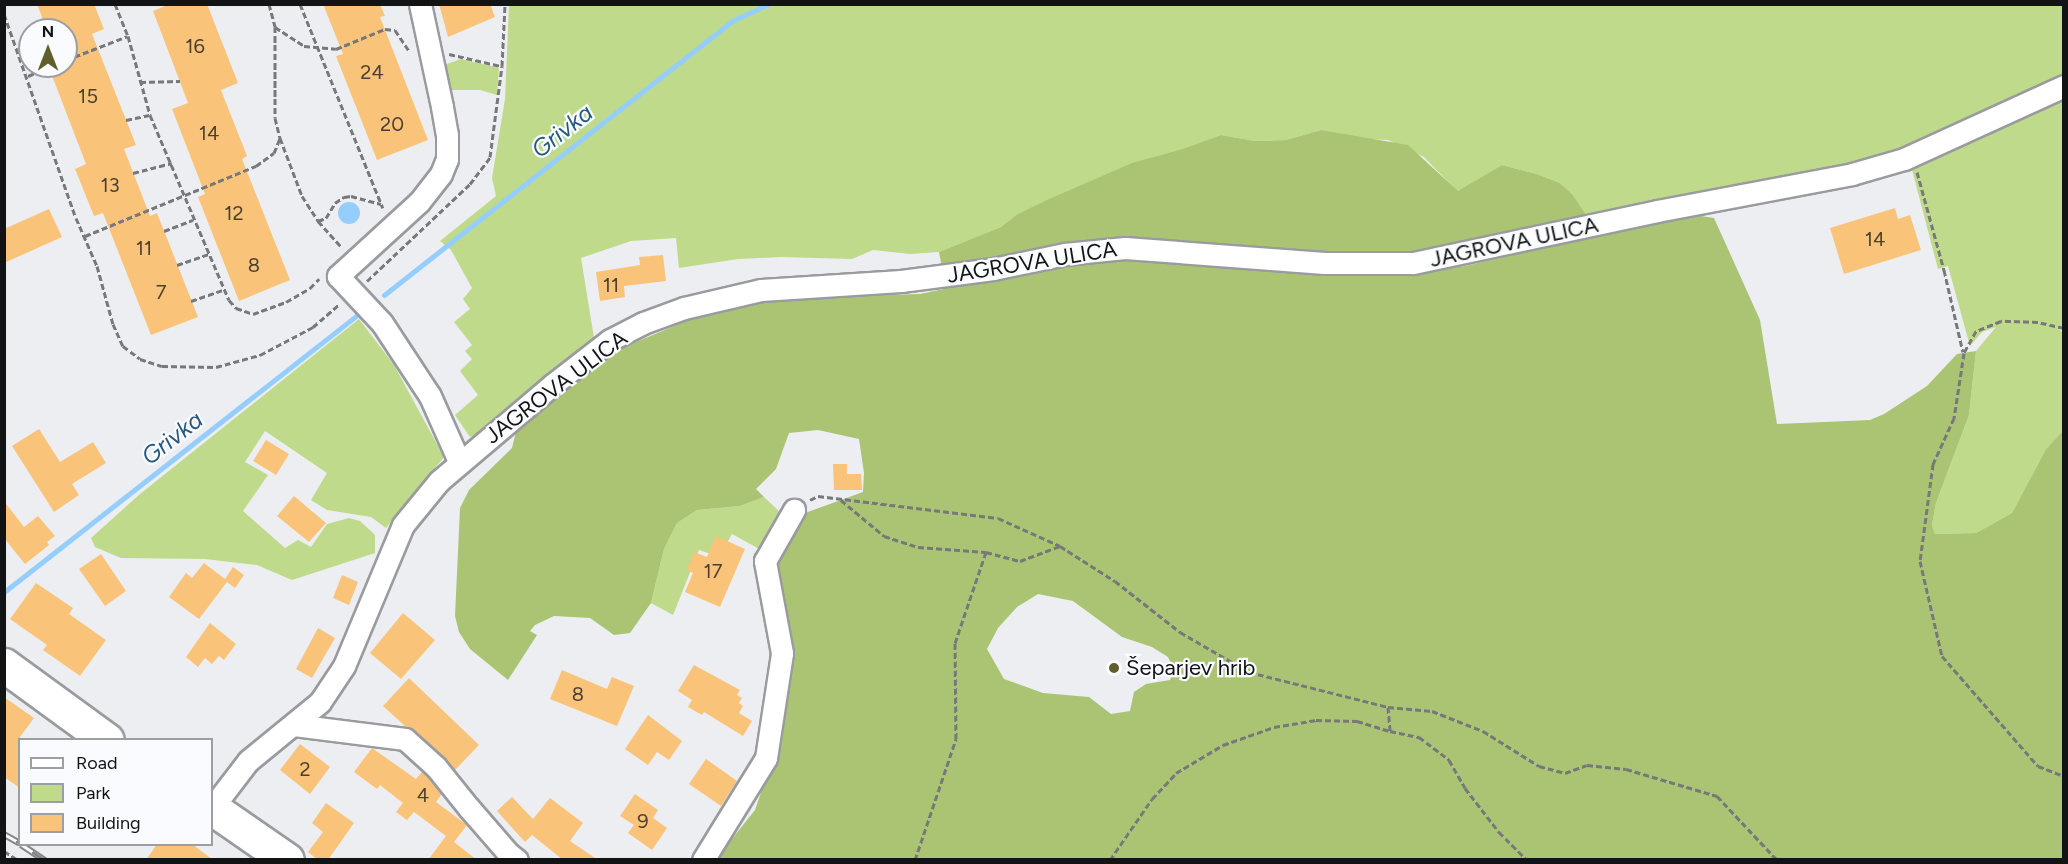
<!DOCTYPE html>
<html>
<head>
<meta charset="utf-8">
<style>
  body { margin:0 }
  #map { position:relative; width:2068px; height:864px; overflow:hidden; background:#eceef1; font-family:Figtree,sans-serif }
  div>[style] { position:absolute }
  .green>* { inset:0; background:#bfda8b }
  .forest>* { inset:0; background:#aac473 }
  .water>* { inset:0; background:#95cefd }
  .round { border-radius:50% }
  .stream>* { height:5px; margin:-2.5px; padding:0 2.5px; transform-origin:2.5px; border-radius:2.5px; background:#95cefd }
  .building>* { inset:0; background:#f9c47a }
  .path>* { height:3px; margin-top:-1.5px; transform-origin:0; background:repeating-linear-gradient(90deg,#77787a 0 6px,transparent 0 9px) }
  .roads { filter:drop-shadow(2px 0 #999b9e) drop-shadow(-2px 0 #999b9e) drop-shadow(0 2px #999b9e) drop-shadow(0 -2px #999b9e) }
  .minor>* { height:21px; margin:-10.5px; padding:0 10.5px; transform-origin:10.5px; border-radius:10.5px; background:#fff }
  .primary>* { height:33px; margin:-16.5px; padding:0 16.5px; transform-origin:16.5px; border-radius:16.5px; background:#fff }
  .rail>* { height:7px; margin-top:-3.5px; transform-origin:0; background:repeating-linear-gradient(90deg,#f9fbff 0 14px,#858688 0 28px); box-sizing:border-box; border-block:2px solid #858688 }
  .dots>* { width:16px; height:16px; translate:-50% -50%; box-sizing:border-box; border:3px solid #f9fbff; border-radius:50% }
  span { translate:-50% -50%; white-space:nowrap; text-align:center; line-height:1.15; -webkit-text-stroke:4.5px #f9fbff; paint-order:stroke }
  .number-label { font-size:20px; color:#4c3f2e }
  .number-label span { -webkit-text-stroke-width:0 }
  .street-label { font-size:22px; color:#121314 }
  .poi-label { font-size:22px; color:#121314 }
  .left { translate:0 -50%; text-align:left }
  .water-label { font-size:24px; color:#255980; font-style:italic }
  .frame { position:absolute; inset:0; border:6px solid #121314; pointer-events:none }
  .legend { position:absolute; left:18px; top:738px; width:195px; height:108px; box-sizing:border-box; background:#f9fbff; border:2px solid #9d9ea1; margin:0; padding:8px 10px; list-style:none; font-size:18px; color:#121314 }
  .legend li { display:flex; align-items:center; gap:12px; height:30px }
  .legend b { width:30px; border:2px solid #9d9ea1 }
  .north { position:absolute; left:18px; top:18px; width:60px; height:60px; box-sizing:border-box; background:#f9fbff; border:2px solid #9d9ea1; border-radius:50%; rotate:0deg; font-size:16px; font-weight:700; line-height:24px; text-align:center; color:#121314 }
  .north::after { content:''; display:block; margin:auto; width:21px; height:27px; background:#605e2b; clip-path:polygon(50% 0,100% 100%,50% 72%,0 100%) }
</style>
</head>
<body>
<div id="map">
  <div class="green">
    <i style="clip-path:polygon(509px 5px,2063px 5px,2063px 78px,1892px 153px,1841px 167px,1587px 216px,1573px 195px,1560px 183px,1537px 174px,1502px 165px,1458px 192px,1424px 157px,1388px 140px,1365px 139px,1321px 130px,1286px 140px,1255px 141px,1221px 135px,1016px 215px,1001px 227px,939px 252px,910px 254px,873px 250px,852px 259px,781px 257px,738px 259px,679px 268px,676px 238px,631px 241px,581px 258px,594px 338px,484px 432px,470px 437px,455px 415px,478px 395px,460px 371px,472px 359px,465px 351px,472px 345px,454px 322px,470px 309px,463px 299px,472px 288px,451px 250px,440px 241px,496px 196px,492px 178px,505px 99px)"></i>
    <i style="clip-path:polygon(461px 59px,499px 68px,497px 95px,480px 90px,448px 90px,441px 66px)"></i>
    <i style="clip-path:polygon(2063px 96px,2063px 328px,2057px 327px,2063px 333px,2063px 431px,2046px 449px,2012px 513px,1976px 533px,1935px 534px,1932px 525px,1936px 503px,1969px 415px,1976px 351px,1996px 327px,1982px 332px,1970px 346px,1948px 266px,1938px 269px,1911px 166px,1972px 140px)"></i>
    <i style="clip-path:polygon(359px 319px,394px 365px,444px 457px,386px 528px,371px 517px,327px 510px,311px 500px,327px 473px,265px 431px,245px 462px,268px 475px,243px 511px,285px 548px,298px 540px,311px 547px,327px 524px,349px 518px,360px 521px,375px 535px,375px 553px,292px 580px,257px 565px,205px 559px,121px 558px,95px 547px,91px 538px,140px 494px)"></i>
    <i style="clip-path:polygon(764px 497px,781px 513px,763px 551px,732px 534px,719px 557px,699px 550px,673px 615px,651px 603px,664px 549px,677px 523px,697px 510px,740px 506px)"></i>
  </div>
  <div class="forest">
    <i style="clip-path:polygon(1321px 130px,1408px 145px,1458px 191px,1502px 165px,1537px 174px,1560px 183px,1573px 195px,1587px 216px,1460px 245px,1409px 253px,1340px 256px,1146px 239px,1064px 242px,942px 268px,939px 252px,1001px 227px,1016px 215px,1047px 200px,1132px 163px,1183px 149px,1221px 135px,1255px 141px,1286px 140px)"></i>
    <i style="clip-path:polygon(evenodd,1701px 216px,1714px 218px,1760px 320px,1777px 424px,1870px 420px,1884px 414px,1927px 386px,1957px 354px,1976px 351px,1969px 415px,1936px 503px,1932px 525px,1935px 534px,1976px 533px,2012px 513px,2046px 449px,2063px 431px,2063px 859px,716px 859px,755px 810px,767px 775px,778px 724px,773px 584px,777px 555px,794px 517px,863px 492px,864px 473px,859px 439px,818px 430px,789px 433px,776px 469px,756px 489px,764px 497px,740px 506px,697px 510px,677px 523px,664px 549px,651px 603px,630px 633px,614px 635px,590px 618px,554px 616px,535px 625px,530px 631px,537px 635px,508px 680px,470px 649px,459px 632px,455px 616px,460px 508px,469px 490px,512px 448px,516px 431px,558px 398px,572px 381px,605px 355px,703px 314px,778px 298px,920px 294px,1062px 264px,1123px 258px,1342px 275px,1423px 272px,1465px 266px,1666px 220px,1701px 216px,1038px 594px,1073px 601px,1122px 637px,1152px 647px,1168px 657px,1174px 670px,1170px 680px,1146px 684px,1134px 692px,1130px 711px,1111px 714px,1089px 697px,1043px 693px,1004px 679px,987px 649px,998px 628px,1017px 607px,1038px 594px)"></i>
  </div>
  <div class="water">
    <i class="round" style="left:338px;top:202px;width:22px;height:22px"></i>
  </div>
  <div class="stream">
    <i style="left:384px;top:295px;width:443px;rotate:-38.2deg"></i>
    <i style="left:732px;top:21px;width:40px;rotate:-25deg"></i>
    <i style="left:4px;top:592px;width:454px;rotate:-38.1deg"></i>
  </div>
  <div class="building">
    <i style="clip-path:polygon(37px 4px,94px 4px,104px 29px,92px 34px,136px 145px,124px 149px,150px 216px,157px 213px,198px 317px,151px 335px,103px 213px,94px 216px,75px 169px,86px 164px,51px 73px,66px 67px,66px 30px,47px 30px)"></i>
    <i style="clip-path:polygon(170px 4px,207px 4px,238px 83px,221px 90px,247px 156px,242px 159px,290px 280px,239px 301px,198px 197px,205px 194px,172px 109px,188px 103px,153px 11px)"></i>
    <i style="clip-path:polygon(323px 4px,380px 4px,385px 16px,380px 17px,428px 140px,377px 160px,336px 56px,343px 54px)"></i>
    <i style="clip-path:polygon(439px 4px,490px 4px,495px 17px,448px 37px)"></i>
    <i style="clip-path:polygon(1895px 208px,1898px 219px,1910px 215px,1921px 250px,1844px 274px,1830px 228px)"></i>
    <i style="clip-path:polygon(49px 209px,62px 237px,4px 263px,4px 229px)"></i>
    <i style="clip-path:polygon(663px 255px,666px 281px,624px 286px,625px 297px,600px 301px,596px 272px,640px 265px,639px 257px)"></i>
    <i style="clip-path:polygon(39px 429px,60px 462px,93px 442px,106px 463px,72px 484px,79px 495px,54px 512px,12px 446px)"></i>
    <i style="clip-path:polygon(266px 440px,289px 454px,276px 475px,253px 461px)"></i>
    <i style="clip-path:polygon(833px 464px,847px 464px,847px 474px,861px 474px,862px 490px,834px 490px)"></i>
    <i style="clip-path:polygon(294px 496px,326px 523px,309px 542px,277px 516px)"></i>
    <i style="clip-path:polygon(4px 501px,24px 527px,38px 516px,55px 536px,47px 542px,49px 545px,25px 564px,4px 538px)"></i>
    <i style="clip-path:polygon(716px 536px,745px 549px,720px 607px,685px 592px,693px 573px,687px 570px,694px 552px,707px 557px)"></i>
    <i style="clip-path:polygon(101px 554px,126px 591px,105px 606px,79px 569px)"></i>
    <i style="clip-path:polygon(204px 563px,225px 579px,233px 567px,244px 575px,235px 588px,227px 582px,199px 619px,169px 597px,186px 573px,192px 578px)"></i>
    <i style="clip-path:polygon(342px 575px,358px 582px,349px 605px,333px 598px)"></i>
    <i style="clip-path:polygon(36px 583px,73px 608px,69px 614px,106px 640px,80px 676px,43px 650px,47px 645px,10px 619px)"></i>
    <i style="clip-path:polygon(403px 613px,435px 640px,401px 679px,370px 653px)"></i>
    <i style="clip-path:polygon(210px 623px,236px 644px,224px 660px,219px 656px,212px 664px,205px 658px,198px 667px,186px 657px)"></i>
    <i style="clip-path:polygon(318px 628px,335px 638px,312px 678px,296px 669px)"></i>
    <i style="clip-path:polygon(694px 665px,740px 690px,737px 695px,742px 698px,739px 703px,743px 706px,739px 713px,752px 721px,743px 736px,704px 712px,702px 715px,688px 707px,692px 700px,678px 691px)"></i>
    <i style="clip-path:polygon(562px 670px,607px 689px,612px 677px,634px 686px,617px 726px,550px 699px)"></i>
    <i style="clip-path:polygon(409px 678px,479px 745px,455px 770px,414px 730px,405px 726px,383px 706px)"></i>
    <i style="clip-path:polygon(4px 697px,34px 718px,20px 737px,20px 788px,4px 777px)"></i>
    <i style="clip-path:polygon(648px 715px,682px 741px,669px 760px,657px 752px,648px 765px,625px 749px)"></i>
    <i style="clip-path:polygon(300px 744px,330px 767px,310px 794px,280px 770px)"></i>
    <i style="clip-path:polygon(372px 748px,416px 779px,422px 772px,427px 776px,442px 794px,436px 802px,467px 825px,454px 842px,477px 860px,428px 860px,446px 836px,414px 812px,407px 820px,396px 812px,403px 803px,380px 785px,377px 789px,354px 772px)"></i>
    <i style="clip-path:polygon(706px 759px,737px 781px,721px 806px,689px 784px)"></i>
    <i style="clip-path:polygon(635px 794px,658px 810px,653px 818px,667px 828px,652px 850px,628px 833px,634px 825px,620px 816px)"></i>
    <i style="clip-path:polygon(512px 797px,533px 819px,550px 798px,583px 823px,570px 841px,598px 860px,563px 860px,532px 835px,525px 842px,497px 811px)"></i>
    <i style="clip-path:polygon(326px 803px,354px 823px,328px 860px,318px 860px,308px 852px,323px 832px,312px 823px)"></i>
    <i style="clip-path:polygon(157px 844px,192px 844px,213px 860px,146px 860px)"></i>
  </div>
  <div class="path">
    <i style="left:115px;top:4px;width:35px;rotate:68deg"></i>
    <i style="left:128px;top:36px;width:82px;rotate:74.4deg"></i>
    <i style="left:150px;top:115px;width:201px;rotate:66.9deg"></i>
    <i style="left:229px;top:300px;width:11px;rotate:49deg"></i>
    <i style="left:236px;top:308px;width:18px;rotate:19deg"></i>
    <i style="left:253px;top:314px;width:35px;rotate:-20deg"></i>
    <i style="left:286px;top:302px;width:28px;rotate:-30deg"></i>
    <i style="left:310px;top:288px;width:13px;rotate:-45deg"></i>
    <i style="left:269px;top:4px;width:24px;rotate:75deg"></i>
    <i style="left:275px;top:27px;width:91px;rotate:90deg"></i>
    <i style="left:275px;top:118px;width:21px;rotate:76deg"></i>
    <i style="left:280px;top:138px;width:62px;rotate:69.2deg"></i>
    <i style="left:302px;top:196px;width:30px;rotate:57deg"></i>
    <i style="left:318px;top:221px;width:36px;rotate:48deg"></i>
    <i style="left:300px;top:4px;width:220px;rotate:67.9deg"></i>
    <i style="left:4px;top:14px;width:216px;rotate:70.6deg"></i>
    <i style="left:76px;top:218px;width:52px;rotate:66.4deg"></i>
    <i style="left:97px;top:266px;width:60px;rotate:74.6deg"></i>
    <i style="left:113px;top:324px;width:24px;rotate:66deg"></i>
    <i style="left:123px;top:346px;width:21px;rotate:37deg"></i>
    <i style="left:140px;top:359px;width:23px;rotate:18deg"></i>
    <i style="left:162px;top:366px;width:54px;rotate:1.1deg"></i>
    <i style="left:216px;top:367px;width:46px;rotate:-15.3deg"></i>
    <i style="left:260px;top:355px;width:60px;rotate:-27.8deg"></i>
    <i style="left:313px;top:327px;width:35px;rotate:-41deg"></i>
    <i style="left:275px;top:27px;width:35px;rotate:33deg"></i>
    <i style="left:304px;top:46px;width:32px;rotate:5deg"></i>
    <i style="left:336px;top:49px;width:53px;rotate:-22.2deg"></i>
    <i style="left:385px;top:29px;width:10px;rotate:6deg"></i>
    <i style="left:395px;top:30px;width:25px;rotate:56deg"></i>
    <i style="left:449px;top:54px;width:53px;rotate:13deg"></i>
    <i style="left:66px;top:60px;width:66px;rotate:-21.2deg"></i>
    <i style="left:28px;top:76px;width:26px;rotate:-23deg"></i>
    <i style="left:140px;top:82px;width:40px;rotate:-1.4deg"></i>
    <i style="left:126px;top:120px;width:25px;rotate:-12deg"></i>
    <i style="left:1917px;top:172px;width:102px;rotate:74.6deg"></i>
    <i style="left:1944px;top:270px;width:84px;rotate:77deg"></i>
    <i style="left:133px;top:173px;width:40px;rotate:-14.4deg"></i>
    <i style="left:318px;top:221px;width:9px;rotate:-21deg"></i>
    <i style="left:326px;top:218px;width:17px;rotate:-59deg"></i>
    <i style="left:335px;top:203px;width:11px;rotate:-34deg"></i>
    <i style="left:344px;top:197px;width:7px;rotate:-8deg"></i>
    <i style="left:351px;top:196px;width:31px;rotate:15deg"></i>
    <i style="left:164px;top:231px;width:31px;rotate:-21deg"></i>
    <i style="left:85px;top:236px;width:185px;rotate:-22.3deg"></i>
    <i style="left:256px;top:166px;width:22px;rotate:-36deg"></i>
    <i style="left:274px;top:153px;width:16px;rotate:-68deg"></i>
    <i style="left:177px;top:265px;width:34px;rotate:-19deg"></i>
    <i style="left:367px;top:281px;width:141px;rotate:-43.3deg"></i>
    <i style="left:470px;top:184px;width:34px;rotate:-53deg"></i>
    <i style="left:490px;top:157px;width:92px;rotate:-82.5deg"></i>
    <i style="left:502px;top:66px;width:62px;rotate:-87.2deg"></i>
    <i style="left:191px;top:301px;width:34px;rotate:-19deg"></i>
    <i style="left:2064px;top:328px;width:27px;rotate:-167deg"></i>
    <i style="left:2038px;top:322px;width:37px;rotate:-178deg"></i>
    <i style="left:2001px;top:321px;width:27px;rotate:158deg"></i>
    <i style="left:1976px;top:331px;width:25px;rotate:119deg"></i>
    <i style="left:1964px;top:353px;width:66px;rotate:98.7deg"></i>
    <i style="left:1954px;top:418px;width:51px;rotate:114.5deg"></i>
    <i style="left:1933px;top:464px;width:98px;rotate:97.6deg"></i>
    <i style="left:1920px;top:561px;width:98px;rotate:77deg"></i>
    <i style="left:1942px;top:656px;width:146px;rotate:48.9deg"></i>
    <i style="left:2038px;top:766px;width:28px;rotate:21deg"></i>
    <i style="left:810px;top:500px;width:9px;rotate:-27deg"></i>
    <i style="left:818px;top:496px;width:181px;rotate:7deg"></i>
    <i style="left:998px;top:518px;width:68px;rotate:24.3deg"></i>
    <i style="left:1060px;top:546px;width:65px;rotate:32.5deg"></i>
    <i style="left:1115px;top:581px;width:83px;rotate:38.1deg"></i>
    <i style="left:1180px;top:632px;width:80px;rotate:30.1deg"></i>
    <i style="left:1249px;top:672px;width:143px;rotate:14.1deg"></i>
    <i style="left:1388px;top:707px;width:44px;rotate:5.2deg"></i>
    <i style="left:1432px;top:711px;width:55px;rotate:21.4deg"></i>
    <i style="left:1483px;top:731px;width:66px;rotate:32deg"></i>
    <i style="left:1539px;top:766px;width:27px;rotate:15deg"></i>
    <i style="left:1565px;top:773px;width:23px;rotate:-20deg"></i>
    <i style="left:1587px;top:765px;width:39px;rotate:6deg"></i>
    <i style="left:1626px;top:769px;width:95px;rotate:16.5deg"></i>
    <i style="left:1717px;top:796px;width:88px;rotate:46.8deg"></i>
    <i style="left:841px;top:500px;width:56px;rotate:39.9deg"></i>
    <i style="left:884px;top:536px;width:36px;rotate:18deg"></i>
    <i style="left:918px;top:547px;width:68px;rotate:4.2deg"></i>
    <i style="left:986px;top:552px;width:35px;rotate:15deg"></i>
    <i style="left:1020px;top:561px;width:43px;rotate:-20.6deg"></i>
    <i style="left:1388px;top:707px;width:24px;rotate:85deg"></i>
    <i style="left:1390px;top:731px;width:30px;rotate:12deg"></i>
    <i style="left:1419px;top:737px;width:38px;rotate:37deg"></i>
    <i style="left:1449px;top:760px;width:32px;rotate:60deg"></i>
    <i style="left:1465px;top:788px;width:56px;rotate:52.3deg"></i>
    <i style="left:1499px;top:832px;width:40px;rotate:45deg"></i>
    <i style="left:4px;top:851px;width:17px;rotate:33deg"></i>
    <i style="left:915px;top:860px;width:128px;rotate:-71.3deg"></i>
    <i style="left:956px;top:739px;width:96px;rotate:-90.6deg"></i>
    <i style="left:955px;top:643px;width:96px;rotate:-71.2deg"></i>
    <i style="left:1110px;top:860px;width:74px;rotate:-55.5deg"></i>
    <i style="left:1152px;top:799px;width:35px;rotate:-47deg"></i>
    <i style="left:1176px;top:773px;width:55px;rotate:-30.8deg"></i>
    <i style="left:1223px;top:745px;width:54px;rotate:-19.4deg"></i>
    <i style="left:1274px;top:727px;width:43px;rotate:-9.5deg"></i>
    <i style="left:1316px;top:720px;width:41px;rotate:1.4deg"></i>
    <i style="left:1357px;top:721px;width:34px;rotate:17deg"></i>
  </div>
  <div class="roads">
    <div class="minor">
      <i style="left:420px;top:4px;width:105px;rotate:77.9deg"></i>
      <i style="left:442px;top:107px;width:27px;rotate:80deg"></i>
      <i style="left:447px;top:134px;width:25px;rotate:90deg"></i>
      <i style="left:447px;top:159px;width:16px;rotate:112deg"></i>
      <i style="left:441px;top:174px;width:36px;rotate:128deg"></i>
      <i style="left:419px;top:202px;width:110px;rotate:137.6deg"></i>
      <i style="left:338px;top:276px;width:64px;rotate:46.9deg"></i>
      <i style="left:382px;top:323px;width:87px;rotate:56.7deg"></i>
      <i style="left:430px;top:396px;width:71px;rotate:66deg"></i>
      <i style="left:294px;top:725px;width:112px;rotate:7.2deg"></i>
      <i style="left:405px;top:739px;width:42px;rotate:42.1deg"></i>
      <i style="left:436px;top:767px;width:53px;rotate:51.2deg"></i>
      <i style="left:469px;top:808px;width:61px;rotate:49deg"></i>
      <i style="left:509px;top:854px;width:10px;rotate:37deg"></i>
      <i style="left:212px;top:808px;width:59px;rotate:-52.5deg"></i>
      <i style="left:248px;top:761px;width:93px;rotate:-39.3deg"></i>
      <i style="left:320px;top:702px;width:43px;rotate:-56.3deg"></i>
      <i style="left:344px;top:666px;width:153px;rotate:-67.3deg"></i>
      <i style="left:403px;top:525px;width:57px;rotate:-50.7deg"></i>
      <i style="left:439px;top:481px;width:148px;rotate:-40.3deg"></i>
      <i style="left:552px;top:385px;width:73px;rotate:-37.8deg"></i>
      <i style="left:610px;top:340px;width:37px;rotate:-27deg"></i>
      <i style="left:643px;top:323px;width:44px;rotate:-20.1deg"></i>
      <i style="left:684px;top:308px;width:79px;rotate:-13.2deg"></i>
      <i style="left:761px;top:290px;width:140px;rotate:-3.7deg"></i>
      <i style="left:901px;top:281px;width:93px;rotate:-7.4deg"></i>
      <i style="left:993px;top:269px;width:74px;rotate:-11.8deg"></i>
      <i style="left:1065px;top:254px;width:60px;rotate:-5.7deg"></i>
      <i style="left:1125px;top:248px;width:200px;rotate:4.3deg"></i>
      <i style="left:1324px;top:263px;width:89px"></i>
      <i style="left:1413px;top:263px;width:249px;rotate:-12deg"></i>
      <i style="left:1657px;top:211px;width:198px;rotate:-10.7deg"></i>
      <i style="left:1852px;top:174px;width:54px;rotate:-16.1deg"></i>
      <i style="left:1904px;top:159px;width:176px;rotate:-24.5deg"></i>
      <i style="left:703px;top:860px;width:120px;rotate:-58.3deg"></i>
      <i style="left:766px;top:758px;width:106px;rotate:-81.3deg"></i>
      <i style="left:782px;top:653px;width:94px;rotate:-100.5deg"></i>
      <i style="left:765px;top:561px;width:59px;rotate:-60.4deg"></i>
    </div>
    <div class="primary">
      <i style="left:4px;top:665px;width:127px;rotate:36.1deg"></i>
      <i style="left:212px;top:808px;width:91px;rotate:34.7deg"></i>
    </div>
  </div>
  <div class="rail">
    <i style="left:4px;top:834px;width:18px;rotate:29deg"></i>
    <i style="left:21px;top:844px;width:29px;rotate:34deg"></i>
  </div>
  <div class="dots">
    <i style="left:1114px;top:668px;background:#605e2b"></i>
  </div>
  <div class="number-label">
    <span style="left:195px;top:46px">16</span>
    <span style="left:372px;top:72px">24</span>
    <span style="left:88px;top:96px">15</span>
    <span style="left:392px;top:124px">20</span>
    <span style="left:209px;top:133px">14</span>
    <span style="left:110px;top:185px">13</span>
    <span style="left:234px;top:213px">12</span>
    <span style="left:1875px;top:239px">14</span>
    <span style="left:144px;top:248px">11</span>
    <span style="left:254px;top:265px">8</span>
    <span style="left:611px;top:285px">11</span>
    <span style="left:161px;top:292px">7</span>
    <span style="left:713px;top:571px">17</span>
    <span style="left:578px;top:694px">8</span>
    <span style="left:305px;top:769px">2</span>
    <span style="left:423px;top:795px">4</span>
    <span style="left:643px;top:821px">9</span>
  </div>
  <div class="street-label">
    <span style="left:1514px;top:242px;rotate:-12deg">JAGROVA ULICA</span>
    <span style="left:1032px;top:262px;rotate:-9deg">JAGROVA ULICA</span>
    <span style="left:556px;top:387px;rotate:-37deg">JAGROVA ULICA</span>
  </div>
  <div class="poi-label">
    <span class="left" style="left:1126px;top:668px">Šeparjev hrib</span>
  </div>
  <div class="water-label">
    <span style="left:562px;top:131px;rotate:-38deg">Grivka</span>
    <span style="left:172px;top:438px;rotate:-38deg">Grivka</span>
  </div>
  <div class="frame"></div>
  <ul class="legend">
  <li><b style="height:8px;background:#fff"></b>Road</li>
  <li><b style="height:16px;background:#bfda8b"></b>Park</li>
  <li><b style="height:16px;background:#f9c47a"></b>Building</li>
  </ul>
  <div class="north">N</div>
</div>
</body>
</html>
